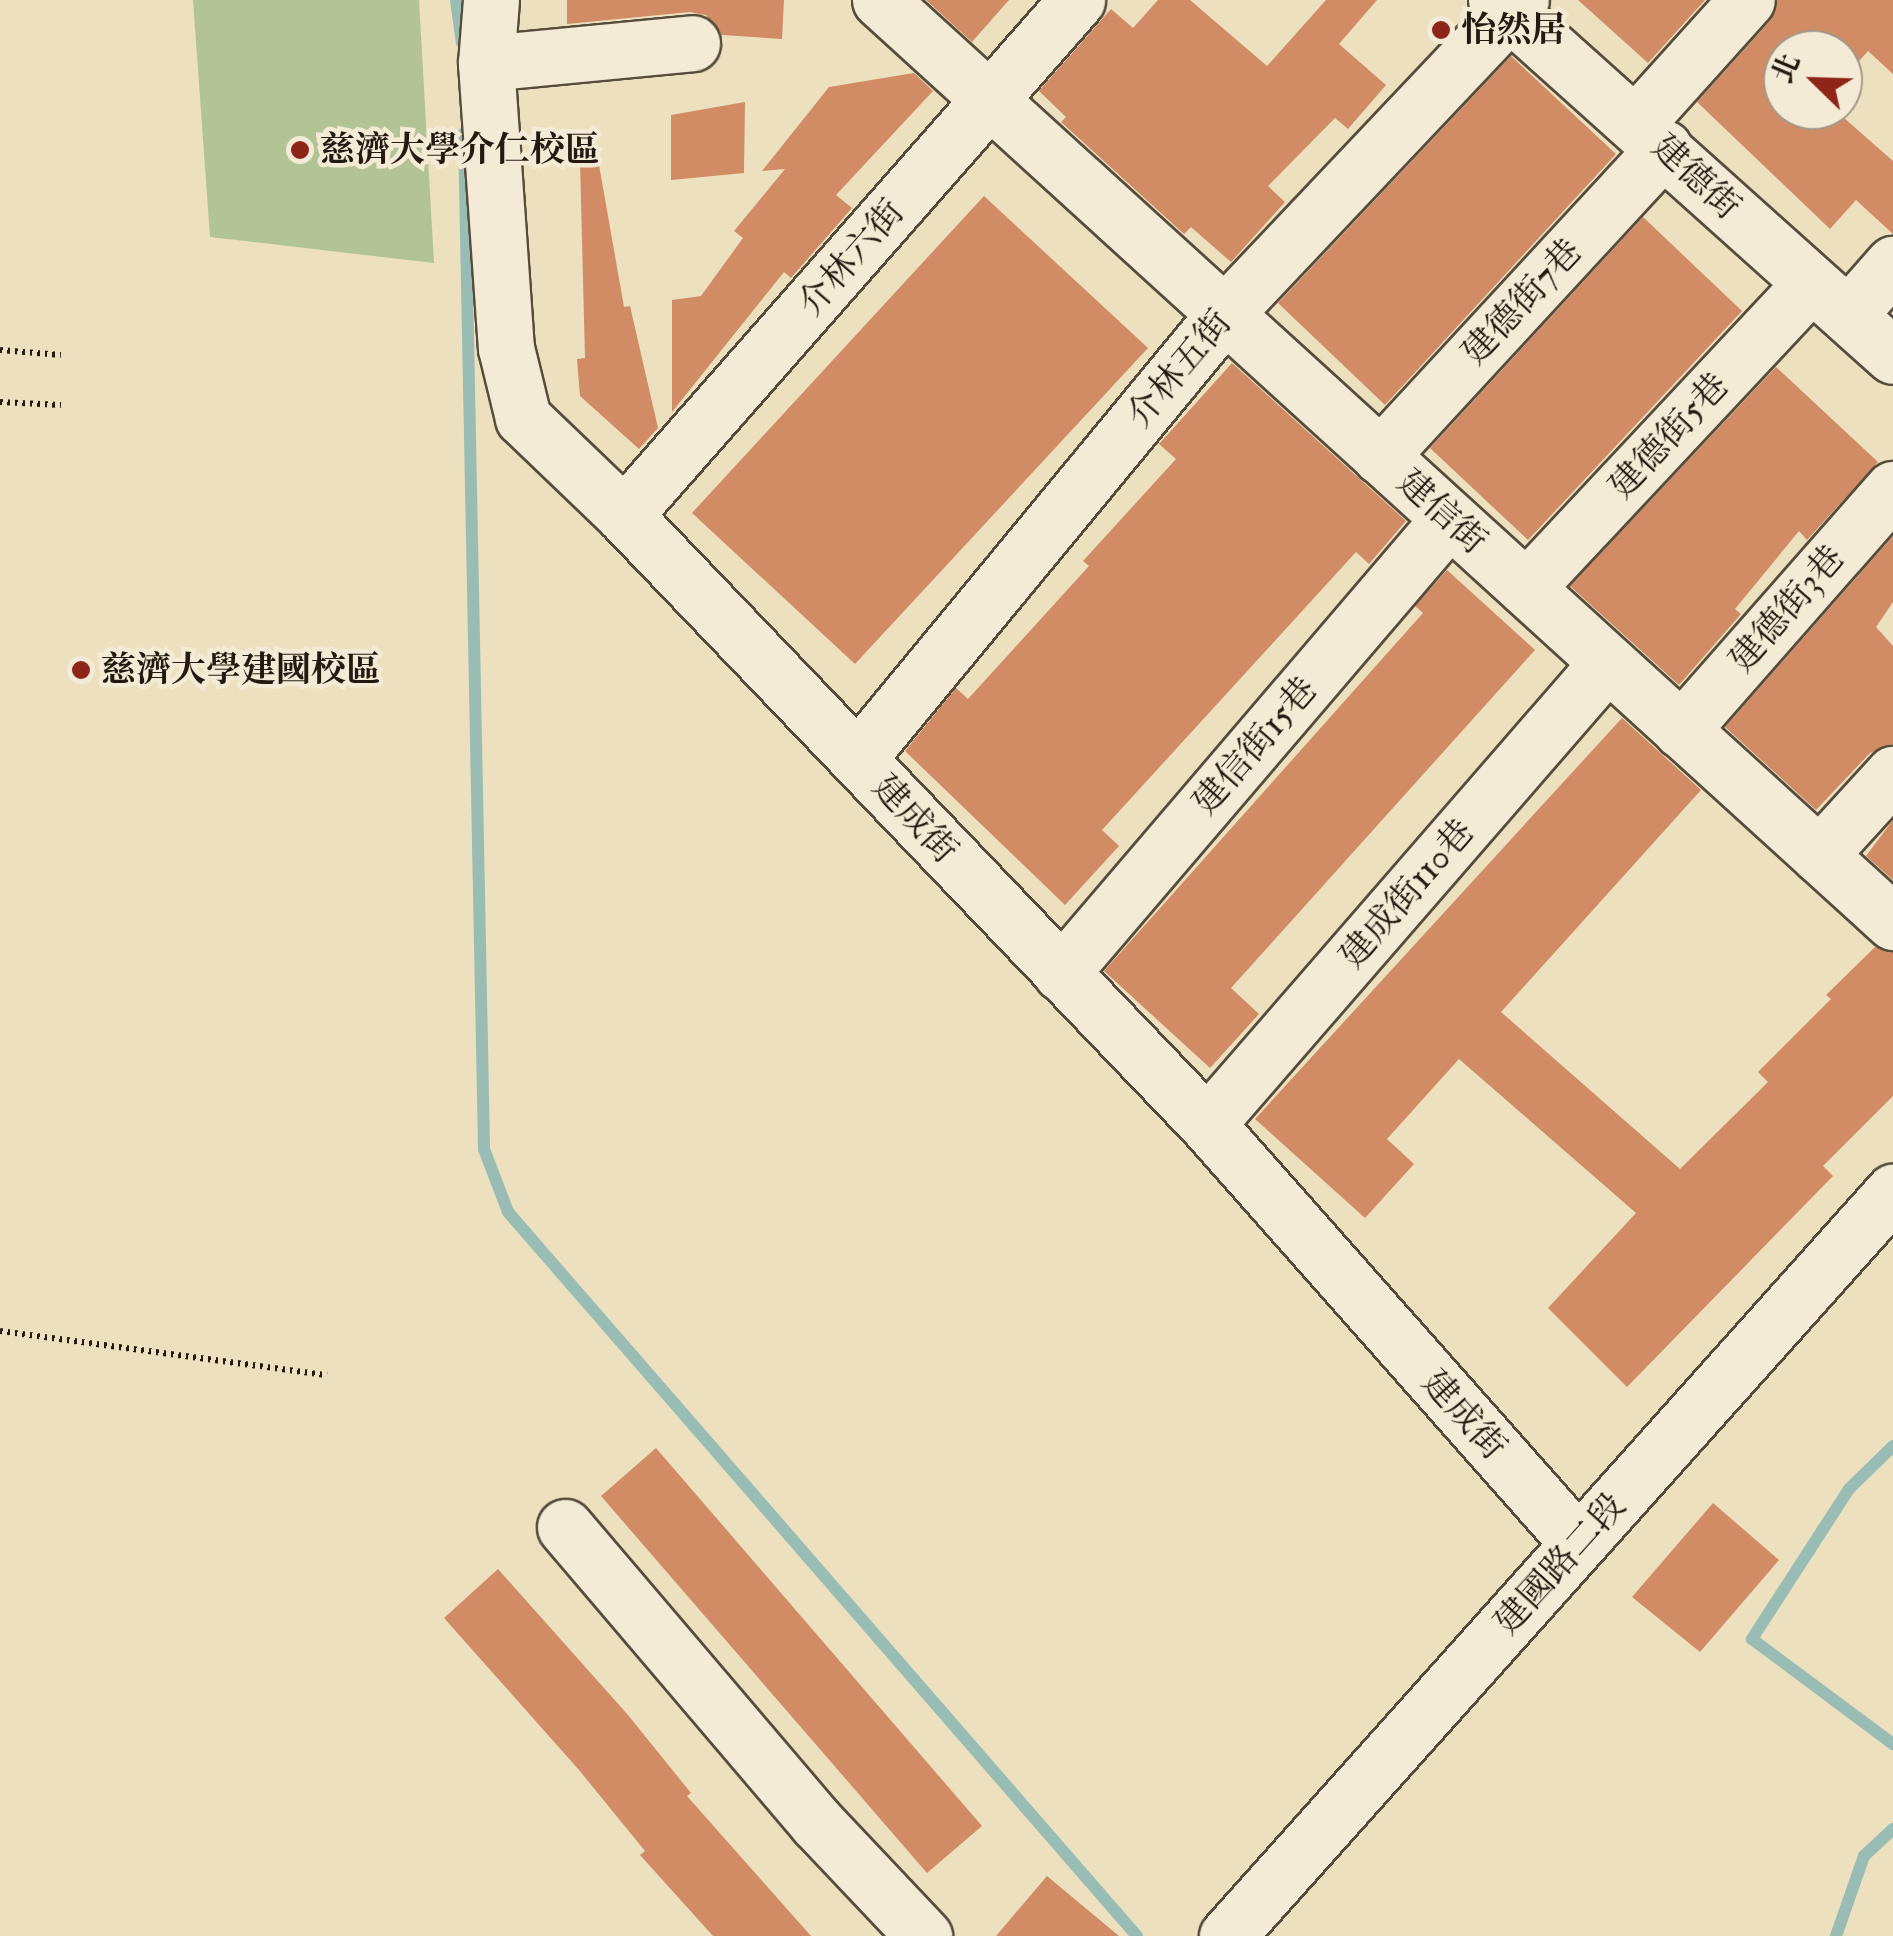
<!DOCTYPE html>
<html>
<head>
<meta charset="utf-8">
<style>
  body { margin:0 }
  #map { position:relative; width:1893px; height:1936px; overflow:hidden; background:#ece0be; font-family:"IM FELL Double Pica","Noto Serif TC",serif }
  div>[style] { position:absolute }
  .green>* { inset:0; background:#b2c396 }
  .stream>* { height:12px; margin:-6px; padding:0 6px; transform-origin:6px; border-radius:6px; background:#99bdb4 }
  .building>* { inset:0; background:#d18c65 }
  .path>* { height:6px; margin-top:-3px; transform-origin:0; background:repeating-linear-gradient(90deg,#241a11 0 2.5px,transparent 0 7.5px) }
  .roads { filter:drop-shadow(2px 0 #564c3c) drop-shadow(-2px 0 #564c3c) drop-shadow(0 2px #564c3c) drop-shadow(0 -2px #564c3c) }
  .minor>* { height:55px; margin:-27.5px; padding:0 27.5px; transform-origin:27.5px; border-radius:27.5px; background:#f3ebd5 }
  .dots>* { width:28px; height:28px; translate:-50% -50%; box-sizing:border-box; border:5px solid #f3ebd5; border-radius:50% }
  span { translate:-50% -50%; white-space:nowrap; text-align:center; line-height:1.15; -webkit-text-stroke:9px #f3ebd5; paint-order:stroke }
  .poi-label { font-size:35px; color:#241a11; font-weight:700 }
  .left { translate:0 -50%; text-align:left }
  .street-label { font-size:35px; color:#241a11 }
  .north { position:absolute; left:1763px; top:30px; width:100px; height:100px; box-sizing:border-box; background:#f3ebd5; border:2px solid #a09787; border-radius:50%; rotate:293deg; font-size:28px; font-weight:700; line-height:40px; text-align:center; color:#241a11 }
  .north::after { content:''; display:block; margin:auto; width:35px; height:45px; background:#8f2418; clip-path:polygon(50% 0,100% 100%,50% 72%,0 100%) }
</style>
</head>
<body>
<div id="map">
  <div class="green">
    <i style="clip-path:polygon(193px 0,419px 0,434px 263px,210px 237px)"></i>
  </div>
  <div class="stream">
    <i style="left:456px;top:0;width:43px;rotate:82.1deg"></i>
    <i style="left:464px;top:133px;width:1016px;rotate:88.87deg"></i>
    <i style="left:484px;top:1149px;width:67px;rotate:69.1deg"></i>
    <i style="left:508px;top:1212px;width:959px;rotate:49.02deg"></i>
    <i style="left:1893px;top:1446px;width:62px;rotate:135.7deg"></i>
    <i style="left:1849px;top:1489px;width:179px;rotate:122.9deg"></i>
    <i style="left:1752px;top:1639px;width:176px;rotate:36.7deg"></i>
    <i style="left:1836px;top:1936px;width:85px;rotate:-70.7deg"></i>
    <i style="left:1864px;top:1856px;width:40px;rotate:-43deg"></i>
  </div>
  <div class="building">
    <i style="clip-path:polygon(567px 0,784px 0,782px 39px,722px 35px,706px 15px,690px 12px,567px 24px)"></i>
    <i style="clip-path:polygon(926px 0,1009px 0,972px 42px)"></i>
    <i style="clip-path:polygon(1158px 0,1190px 0,1267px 66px,1326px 0,1377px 0,1339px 44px,1386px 85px,1348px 129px,1335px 118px,1268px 186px,1285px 202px,1231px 262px,1191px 227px,1184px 234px,1061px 122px,1066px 117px,1039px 91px,1111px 9px,1133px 28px)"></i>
    <i style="clip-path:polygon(1578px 0,1705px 0,1648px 63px)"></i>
    <i style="clip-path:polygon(1777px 0,1893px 0,1893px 74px,1868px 51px,1843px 79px,1843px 50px,1783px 50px,1783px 110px,1835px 110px,1893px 161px,1893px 234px,1856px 200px,1830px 229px,1697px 102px,1770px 21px)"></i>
    <i style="clip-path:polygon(1511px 56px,1616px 154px,1385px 405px,1278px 303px)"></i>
    <i style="clip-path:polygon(914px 73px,933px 91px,836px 195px,852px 208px,791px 278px,784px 272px,672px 412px,672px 300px,701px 296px,743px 238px,734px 231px,785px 169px,762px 171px,829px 87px)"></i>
    <i style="clip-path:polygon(745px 102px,744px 173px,671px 180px,671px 115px)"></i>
    <i style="clip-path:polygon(598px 159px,624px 307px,630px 306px,658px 428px,639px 449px,580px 396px,577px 359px,585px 358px,580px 161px)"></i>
    <i style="clip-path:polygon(984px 196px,1148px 348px,855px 664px,692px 513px)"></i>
    <i style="clip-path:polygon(1643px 217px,1742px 311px,1528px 540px,1430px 448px)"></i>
    <i style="clip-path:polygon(1232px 363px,1406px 521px,1369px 564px,1356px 552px,1102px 830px,1119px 846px,1065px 905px,905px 751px,956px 688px,968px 699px,1089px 566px,1083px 561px,1176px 459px,1159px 444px)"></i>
    <i style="clip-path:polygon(1776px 367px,1878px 462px,1807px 540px,1799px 531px,1735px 609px,1741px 614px,1679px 685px,1570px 586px)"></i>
    <i style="clip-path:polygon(1893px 536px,1893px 602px,1876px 627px,1893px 646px,1893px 744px,1870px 753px,1816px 810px,1725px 727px)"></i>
    <i style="clip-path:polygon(1447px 570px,1535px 650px,1231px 988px,1259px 1014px,1210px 1068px,1104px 971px,1423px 613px,1415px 606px)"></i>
    <i style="clip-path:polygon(1622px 718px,1701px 790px,1501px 1012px,1680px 1169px,1768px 1082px,1758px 1072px,1831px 999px,1826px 995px,1875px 947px,1893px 952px,1893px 1096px,1823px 1166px,1833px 1176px,1627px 1387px,1548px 1308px,1636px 1213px,1459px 1059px,1387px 1139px,1414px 1164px,1365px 1218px,1255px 1119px)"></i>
    <i style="clip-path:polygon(1893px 820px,1893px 880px,1866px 856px)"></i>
    <i style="clip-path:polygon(656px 1448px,982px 1826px,927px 1873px,601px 1496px)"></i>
    <i style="clip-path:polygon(1713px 1503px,1779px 1560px,1700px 1652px,1632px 1597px)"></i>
    <i style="clip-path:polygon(498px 1569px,628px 1715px,691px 1793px,687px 1796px,811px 1936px,713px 1936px,640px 1855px,645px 1851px,579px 1770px,444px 1618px)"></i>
    <i style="clip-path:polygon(1047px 1876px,1119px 1936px,996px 1936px)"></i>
  </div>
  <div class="path">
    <i style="left:0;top:350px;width:61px;rotate:4.7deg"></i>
    <i style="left:0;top:402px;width:61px;rotate:2.8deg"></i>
    <i style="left:0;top:1331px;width:330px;rotate:7.7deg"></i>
  </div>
  <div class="roads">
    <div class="minor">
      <i style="left:491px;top:0;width:63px;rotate:94.5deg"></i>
      <i style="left:486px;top:63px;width:286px;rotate:86deg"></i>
      <i style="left:506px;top:348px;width:72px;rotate:76.3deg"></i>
      <i style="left:523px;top:418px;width:140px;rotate:43.8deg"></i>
      <i style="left:624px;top:515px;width:843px;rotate:46.25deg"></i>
      <i style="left:1207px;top:1124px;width:560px;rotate:48.48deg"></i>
      <i style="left:880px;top:0;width:1370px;rotate:42.31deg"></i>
      <i style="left:1496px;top:0;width:533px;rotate:41.88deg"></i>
      <i style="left:486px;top:63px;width:207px;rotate:-5.5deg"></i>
      <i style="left:1637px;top:122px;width:164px;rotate:-48deg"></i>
      <i style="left:1849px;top:314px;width:67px;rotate:-48.7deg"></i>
      <i style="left:1380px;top:456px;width:419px;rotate:-47.3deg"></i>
      <i style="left:624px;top:515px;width:686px;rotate:-48.66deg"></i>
      <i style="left:1526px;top:588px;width:417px;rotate:-46.9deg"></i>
      <i style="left:1681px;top:730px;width:321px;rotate:-48.7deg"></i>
      <i style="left:858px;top:758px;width:578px;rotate:-50.47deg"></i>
      <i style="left:1226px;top:312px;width:429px;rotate:-46.6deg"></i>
      <i style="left:1819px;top:855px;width:110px;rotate:-47.6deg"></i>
      <i style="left:1061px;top:973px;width:597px;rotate:-49.48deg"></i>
      <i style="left:1207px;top:1124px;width:610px;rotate:-49.05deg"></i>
      <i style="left:565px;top:1527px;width:389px;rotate:49.6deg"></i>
      <i style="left:817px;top:1823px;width:156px;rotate:46.6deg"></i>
      <i style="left:1227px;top:1936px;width:999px;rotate:-48.17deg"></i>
    </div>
  </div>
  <div class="dots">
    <i style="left:1441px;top:30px;background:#8f2418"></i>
    <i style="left:300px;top:150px;background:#8f2418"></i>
    <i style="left:81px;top:670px;background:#8f2418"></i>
  </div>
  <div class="poi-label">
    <span class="left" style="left:1461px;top:30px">怡然居</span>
    <span class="left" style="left:320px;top:150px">慈濟大學介仁校區</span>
    <span class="left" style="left:101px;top:670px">慈濟大學建國校區</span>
  </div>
  <div class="street-label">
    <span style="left:1696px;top:177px;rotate:43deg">建德街</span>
    <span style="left:851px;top:258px;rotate:-49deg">介林六街</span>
    <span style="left:1522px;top:302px;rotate:-47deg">建德街7巷</span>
    <span style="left:1179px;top:369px;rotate:-50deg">介林五街</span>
    <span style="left:1669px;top:436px;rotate:-47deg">建德街5巷</span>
    <span style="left:1442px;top:512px;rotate:42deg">建信街</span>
    <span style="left:1787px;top:609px;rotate:-49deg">建德街3巷</span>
    <span style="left:1255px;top:746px;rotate:-49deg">建信街15巷</span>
    <span style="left:915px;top:819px;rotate:47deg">建成街</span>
    <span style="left:1407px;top:894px;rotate:-49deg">建成街110巷</span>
    <span style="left:1464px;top:1415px;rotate:48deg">建成街</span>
    <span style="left:1560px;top:1564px;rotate:-48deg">建國路二段</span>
  </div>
  <div class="north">北</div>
</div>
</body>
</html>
